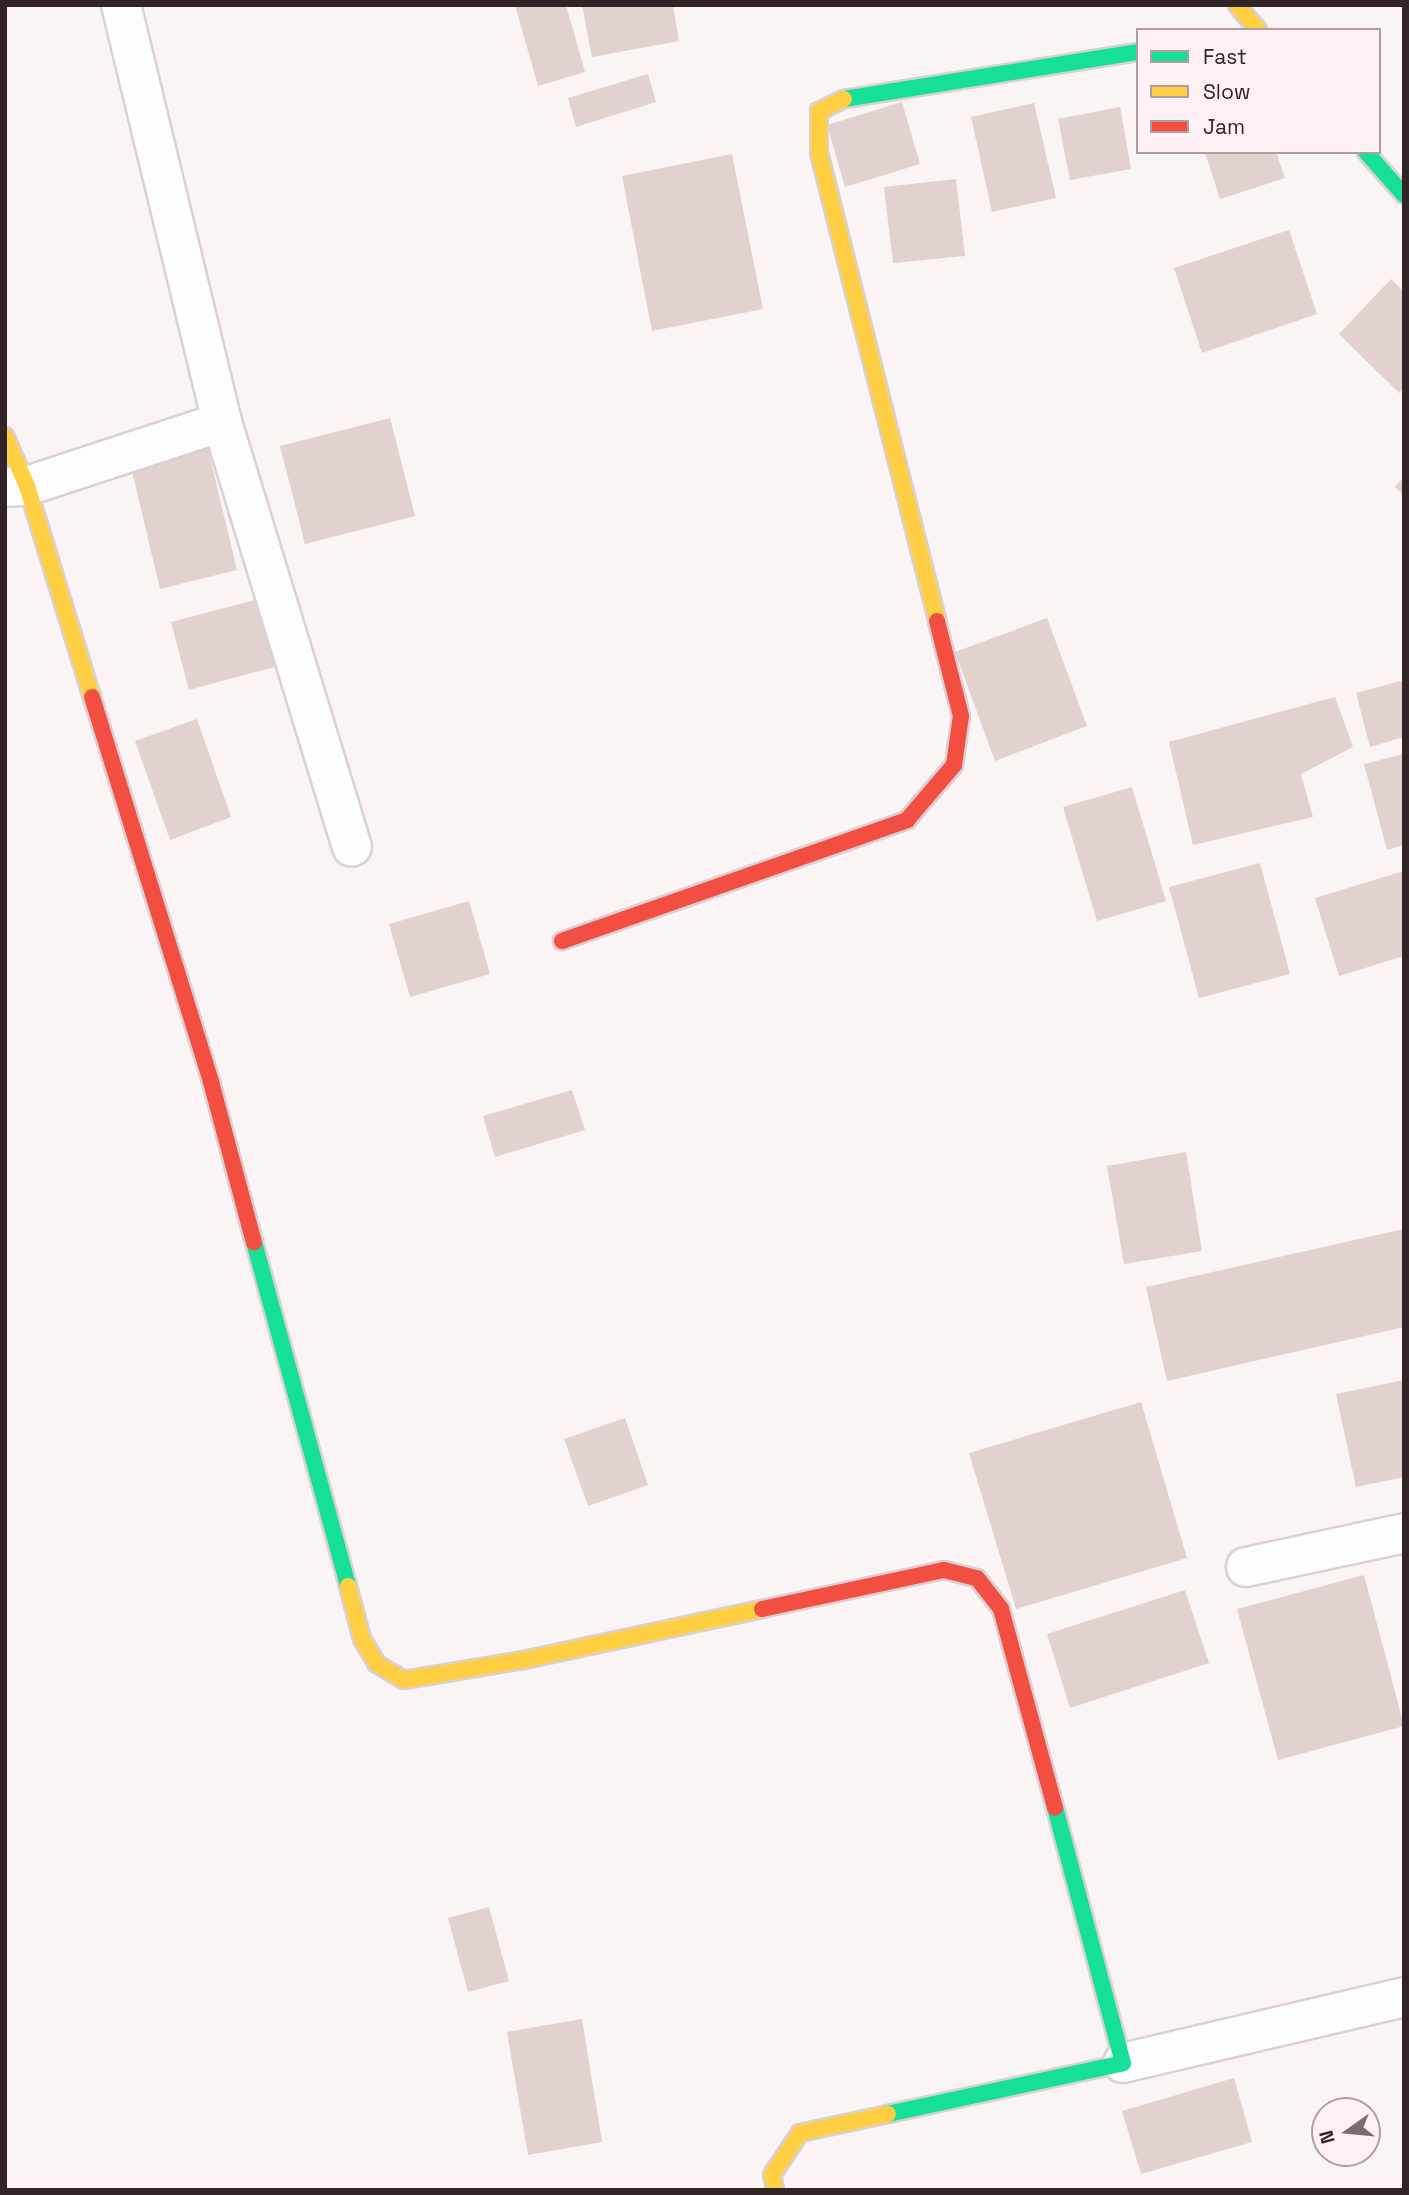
<!DOCTYPE html>
<html>
<head>
<meta charset="utf-8">
<style>
  body { margin:0 }
  #map { position:relative; width:1409px; height:2195px; overflow:hidden; background:#faf4f5; font-family:"Space Grotesk",sans-serif }
  div>[style] { position:absolute }
  .building>* { inset:0; background:#e1d1cf }
  .roads { filter:drop-shadow(2px 0 #dad0d3) drop-shadow(-2px 0 #dad0d3) drop-shadow(0 2px #dad0d3) drop-shadow(0 -2px #dad0d3) }
  .street>* { height:38px; margin:-19px; padding:0 19px; transform-origin:19px; border-radius:19px; background:#fefdfe }
  .fast>* { height:16px; margin:-8px; padding:0 8px; transform-origin:8px; border-radius:8px; background:#16e098 }
  .slow>* { height:16px; margin:-8px; padding:0 8px; transform-origin:8px; border-radius:8px; background:#ffcf43 }
  .jam>* { height:16px; margin:-8px; padding:0 8px; transform-origin:8px; border-radius:8px; background:#f24e42 }
  span { translate:-50% -50%; white-space:nowrap; text-align:center; line-height:1.15; -webkit-text-stroke:5px #fef0f3; paint-order:stroke }
  .frame { position:absolute; inset:0; border:7px solid #302427; pointer-events:none }
  .legend { position:absolute; left:1136px; top:28px; width:245px; height:126px; box-sizing:border-box; background:#fef0f3; border:2px solid #ac9ea1; margin:0; padding:9px 12px; list-style:none; font-size:21px; color:#302427 }
  .legend li { display:flex; align-items:center; gap:14px; height:35px }
  .legend b { width:35px; border:2px solid #ac9ea1 }
  .north { position:absolute; left:1311px; top:2097px; width:70px; height:70px; box-sizing:border-box; background:#fef0f3; border:2px solid #ac9ea1; border-radius:50%; rotate:255deg; font-size:19px; font-weight:700; line-height:28px; text-align:center; color:#302427 }
  .north::after { content:''; display:block; margin:auto; width:24px; height:32px; background:#776d6f; clip-path:polygon(50% 0,100% 100%,50% 72%,0 100%) }
</style>
</head>
<body>
<div id="map">
  <div class="building">
    <i style="clip-path:polygon(515px 5px,566px 5px,585px 72px,538px 86px)"></i>
    <i style="clip-path:polygon(582px 5px,673px 5px,679px 41px,592px 57px)"></i>
    <i style="clip-path:polygon(648px 74px,656px 102px,576px 127px,568px 98px)"></i>
    <i style="clip-path:polygon(902px 102px,920px 164px,845px 187px,827px 125px)"></i>
    <i style="clip-path:polygon(1034px 103px,1056px 198px,992px 212px,971px 117px)"></i>
    <i style="clip-path:polygon(1120px 107px,1131px 169px,1070px 180px,1058px 119px)"></i>
    <i style="clip-path:polygon(1205px 152px,1276px 152px,1285px 178px,1220px 199px)"></i>
    <i style="clip-path:polygon(732px 154px,763px 309px,652px 331px,622px 176px)"></i>
    <i style="clip-path:polygon(956px 179px,965px 256px,893px 263px,884px 187px)"></i>
    <i style="clip-path:polygon(1289px 230px,1317px 314px,1202px 353px,1174px 268px)"></i>
    <i style="clip-path:polygon(1391px 279px,1404px 292px,1404px 388px,1399px 393px,1339px 334px)"></i>
    <i style="clip-path:polygon(390px 418px,415px 516px,305px 544px,280px 446px)"></i>
    <i style="clip-path:polygon(208px 449px,237px 570px,160px 589px,131px 467px)"></i>
    <i style="clip-path:polygon(1404px 477px,1404px 495px,1395px 487px)"></i>
    <i style="clip-path:polygon(266px 597px,285px 664px,189px 690px,171px 622px)"></i>
    <i style="clip-path:polygon(1047px 618px,1087px 726px,995px 761px,955px 652px)"></i>
    <i style="clip-path:polygon(1404px 680px,1404px 737px,1370px 747px,1356px 693px)"></i>
    <i style="clip-path:polygon(1335px 697px,1353px 747px,1301px 774px,1313px 817px,1193px 845px,1169px 742px)"></i>
    <i style="clip-path:polygon(197px 719px,231px 817px,170px 840px,135px 741px)"></i>
    <i style="clip-path:polygon(1404px 754px,1404px 845px,1387px 850px,1364px 764px)"></i>
    <i style="clip-path:polygon(1132px 787px,1166px 901px,1097px 921px,1063px 807px)"></i>
    <i style="clip-path:polygon(1260px 863px,1290px 974px,1199px 998px,1169px 887px)"></i>
    <i style="clip-path:polygon(1404px 871px,1404px 956px,1339px 976px,1315px 898px)"></i>
    <i style="clip-path:polygon(469px 901px,490px 974px,410px 997px,389px 924px)"></i>
    <i style="clip-path:polygon(572px 1090px,585px 1130px,495px 1157px,483px 1116px)"></i>
    <i style="clip-path:polygon(1186px 1152px,1202px 1251px,1124px 1264px,1107px 1166px)"></i>
    <i style="clip-path:polygon(1404px 1229px,1404px 1327px,1167px 1381px,1146px 1287px)"></i>
    <i style="clip-path:polygon(1404px 1380px,1404px 1477px,1356px 1487px,1336px 1394px)"></i>
    <i style="clip-path:polygon(1141px 1402px,1187px 1558px,1016px 1609px,969px 1453px)"></i>
    <i style="clip-path:polygon(625px 1418px,648px 1485px,588px 1506px,564px 1439px)"></i>
    <i style="clip-path:polygon(1364px 1575px,1404px 1726px,1278px 1760px,1237px 1609px)"></i>
    <i style="clip-path:polygon(1185px 1590px,1209px 1663px,1070px 1708px,1047px 1634px)"></i>
    <i style="clip-path:polygon(489px 1907px,509px 1981px,468px 1992px,448px 1918px)"></i>
    <i style="clip-path:polygon(582px 2019px,602px 2142px,528px 2155px,507px 2032px)"></i>
    <i style="clip-path:polygon(1234px 2078px,1252px 2142px,1141px 2174px,1122px 2111px)"></i>
  </div>
  <div class="roads">
    <div class="street">
      <i style="left:222px;top:422px;width:444px;rotate:73deg"></i>
      <i style="left:5px;top:487px;width:22px;rotate:-3deg"></i>
      <i style="left:27px;top:486px;width:205px;rotate:-18.2deg"></i>
      <i style="left:222px;top:422px;width:429px;rotate:-103.6deg"></i>
      <i style="left:1246px;top:1567px;width:162px;rotate:-12.1deg"></i>
      <i style="left:1123px;top:2063px;width:289px;rotate:-13.2deg"></i>
    </div>
    <div class="fast">
      <i style="left:844px;top:99px;width:298px;rotate:-9.1deg"></i>
      <i style="left:1366px;top:152px;width:57px;rotate:48.5deg"></i>
      <i style="left:254px;top:1242px;width:357px;rotate:74.7deg"></i>
      <i style="left:888px;top:2114px;width:240px;rotate:-12.2deg"></i>
      <i style="left:1123px;top:2063px;width:264px;rotate:-104.9deg"></i>
    </div>
    <div class="slow">
      <i style="left:1237px;top:5px;width:33px;rotate:50deg"></i>
      <i style="left:844px;top:99px;width:28px;rotate:154deg"></i>
      <i style="left:819px;top:111px;width:42px;rotate:90deg"></i>
      <i style="left:819px;top:153px;width:483px;rotate:75.8deg"></i>
      <i style="left:5px;top:436px;width:55px;rotate:66.3deg"></i>
      <i style="left:27px;top:486px;width:221px;rotate:72.9deg"></i>
      <i style="left:348px;top:1586px;width:55px;rotate:75.2deg"></i>
      <i style="left:362px;top:1639px;width:29px;rotate:59deg"></i>
      <i style="left:377px;top:1664px;width:31px;rotate:31deg"></i>
      <i style="left:404px;top:1680px;width:122px;rotate:-9.5deg"></i>
      <i style="left:524px;top:1660px;width:243px;rotate:-12.1deg"></i>
      <i style="left:775px;top:2190px;width:15px;rotate:-101deg"></i>
      <i style="left:772px;top:2175px;width:50px;rotate:-56.3deg"></i>
      <i style="left:800px;top:2133px;width:90px;rotate:-12.2deg"></i>
    </div>
    <div class="jam">
      <i style="left:92px;top:697px;width:403px;rotate:72.8deg"></i>
      <i style="left:211px;top:1082px;width:166px;rotate:75deg"></i>
      <i style="left:562px;top:941px;width:366px;rotate:-19.3deg"></i>
      <i style="left:907px;top:820px;width:72px;rotate:-49.5deg"></i>
      <i style="left:954px;top:765px;width:49px;rotate:-81.9deg"></i>
      <i style="left:961px;top:716px;width:98px;rotate:-104.2deg"></i>
      <i style="left:762px;top:1609px;width:186px;rotate:-12.1deg"></i>
      <i style="left:944px;top:1570px;width:34px;rotate:14deg"></i>
      <i style="left:977px;top:1578px;width:39px;rotate:52deg"></i>
      <i style="left:1001px;top:1609px;width:206px;rotate:74.8deg"></i>
    </div>
  </div>
  <div class="frame"></div>
  <ul class="legend">
  <li><b style="height:9px;background:#16e098"></b>Fast</li>
  <li><b style="height:9px;background:#ffcf43"></b>Slow</li>
  <li><b style="height:9px;background:#f24e42"></b>Jam</li>
  </ul>
  <div class="north">N</div>
</div>
</body>
</html>
